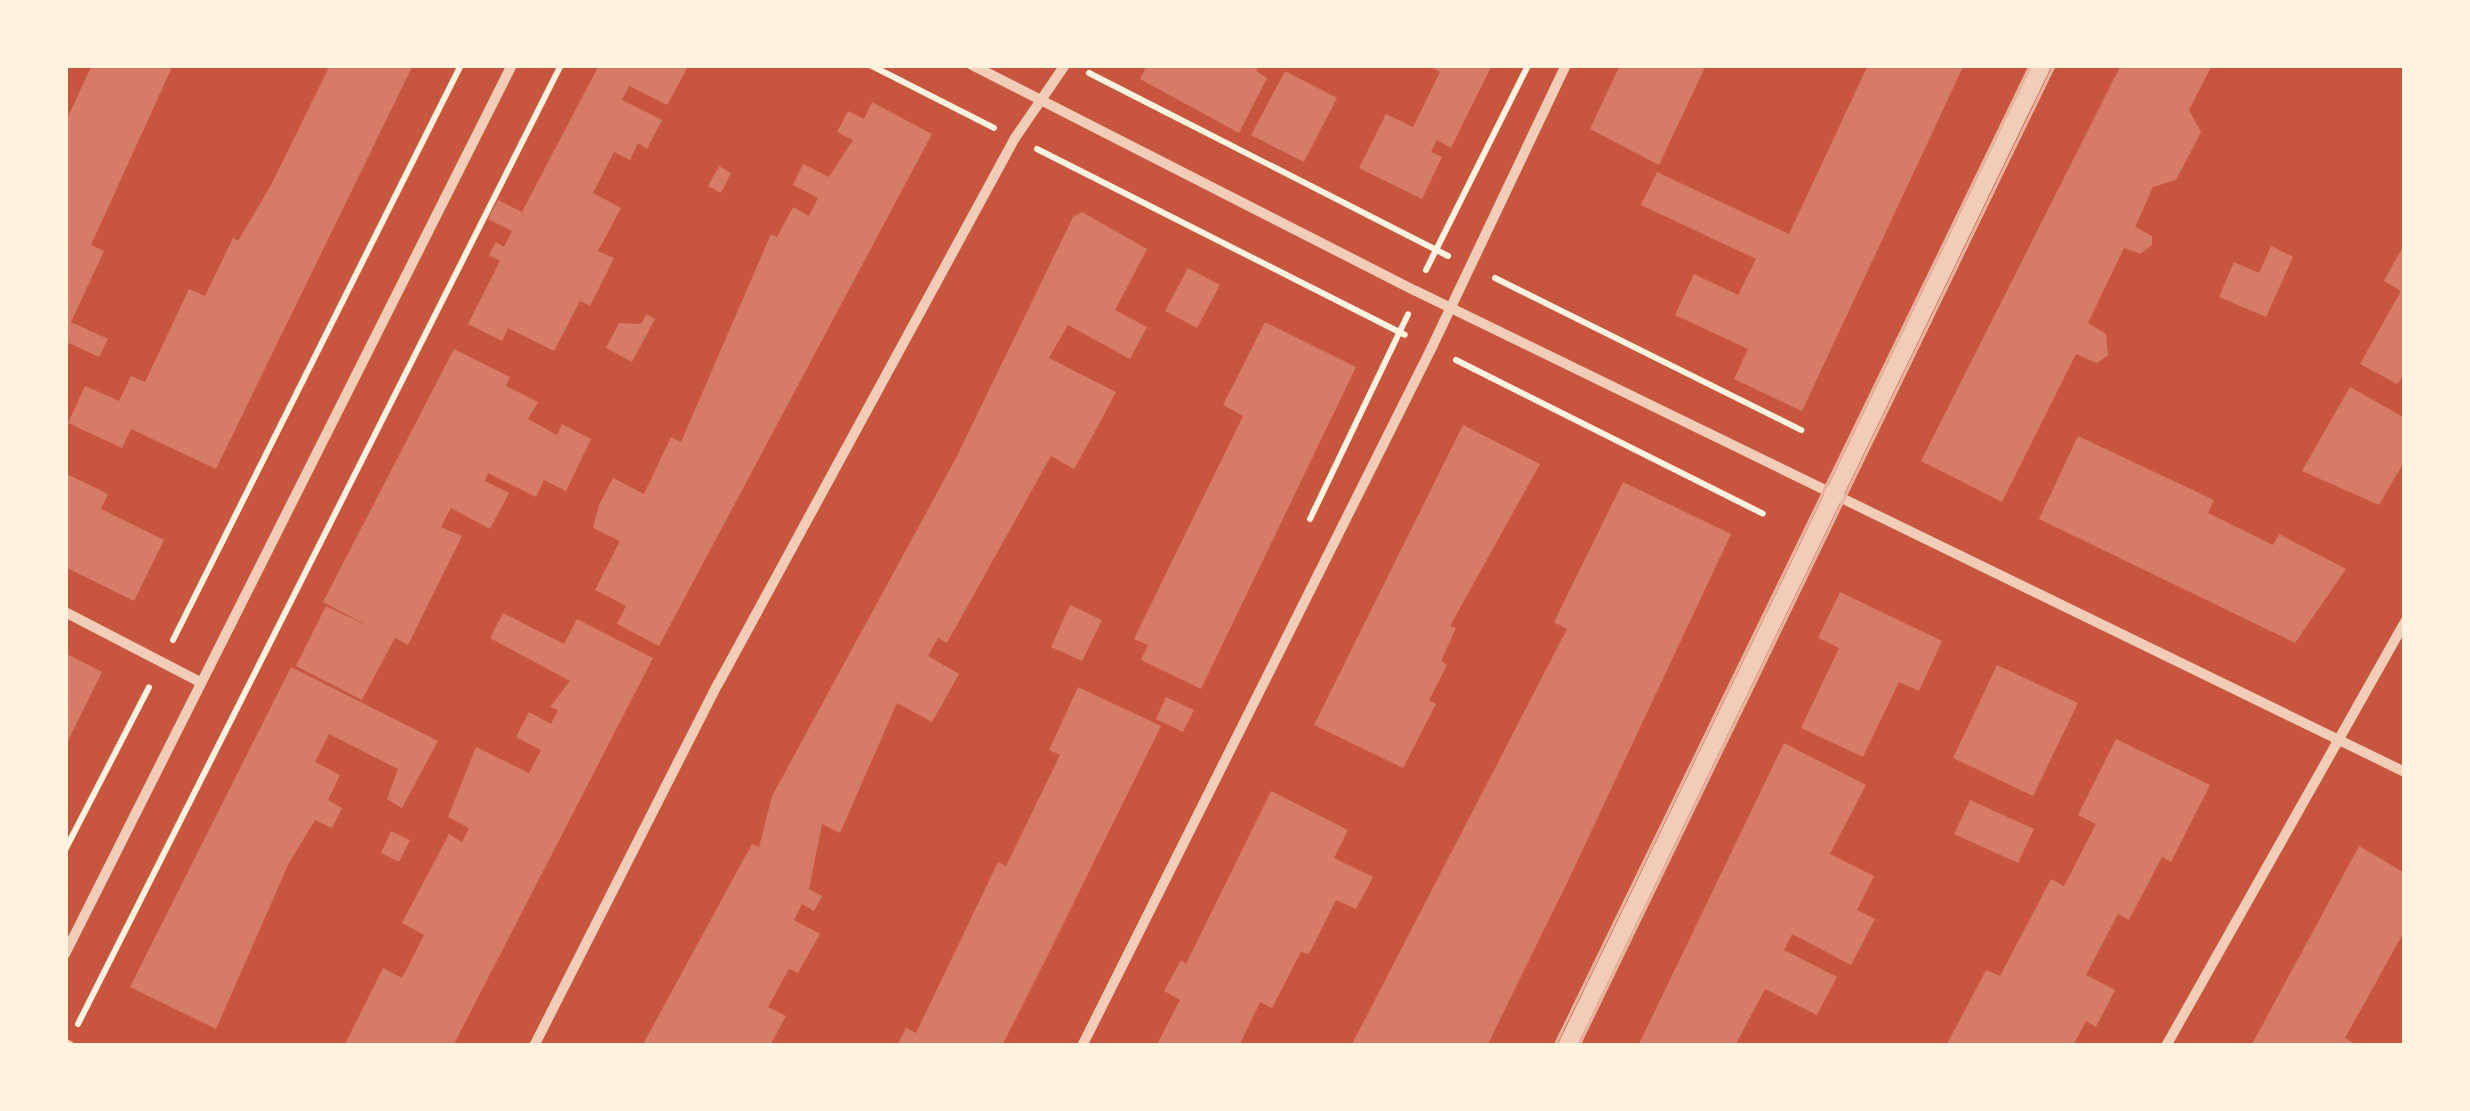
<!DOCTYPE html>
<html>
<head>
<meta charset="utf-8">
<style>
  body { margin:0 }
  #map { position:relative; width:2470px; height:1111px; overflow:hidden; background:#c8553d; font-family:Barlow,sans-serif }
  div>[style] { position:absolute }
  .building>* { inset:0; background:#d67c66 }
  .path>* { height:6px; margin:-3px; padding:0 3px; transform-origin:3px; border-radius:3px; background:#fff3e0 }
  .minor>* { height:10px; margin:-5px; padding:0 5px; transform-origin:5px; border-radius:5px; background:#f1ccb7 }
  .tertiary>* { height:18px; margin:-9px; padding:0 9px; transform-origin:9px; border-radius:9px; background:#f1ccb7 }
  .tram>* { height:2.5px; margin:-1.25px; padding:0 1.25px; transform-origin:1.25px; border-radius:1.25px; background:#e9b49f }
  span { translate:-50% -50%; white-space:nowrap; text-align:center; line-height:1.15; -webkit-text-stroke:8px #fff3e0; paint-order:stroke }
  .frame { position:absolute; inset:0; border:68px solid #fff3e0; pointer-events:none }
</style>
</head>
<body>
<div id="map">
  <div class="building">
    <i style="clip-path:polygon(92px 65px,173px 65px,91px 245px,104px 251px,71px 322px,108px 339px,99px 357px,69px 343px,65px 352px,65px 123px)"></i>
    <i style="clip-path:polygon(330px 65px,413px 65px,216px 469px,131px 429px,122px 448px,68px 423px,85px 386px,119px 401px,131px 376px,145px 382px,189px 289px,205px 296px,233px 238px,238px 241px,272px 183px)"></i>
    <i style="clip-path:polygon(599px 65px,689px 65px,667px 105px,629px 86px,622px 100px,662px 120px,647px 149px,638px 143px,630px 160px,614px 152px,593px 193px,621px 208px,598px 251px,614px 258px,590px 306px,580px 301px,554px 351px,508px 328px,502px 341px,468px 324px,500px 261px,489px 255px,496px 242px,504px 247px,512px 231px,488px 219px,498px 200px,522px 212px)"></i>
    <i style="clip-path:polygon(1147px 65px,1260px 65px,1256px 71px,1267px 78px,1239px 133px,1140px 79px)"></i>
    <i style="clip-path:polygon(1427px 65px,1492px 65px,1451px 148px,1437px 140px,1431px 152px,1442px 157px,1422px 199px,1359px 168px,1386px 114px,1413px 127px,1440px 72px)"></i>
    <i style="clip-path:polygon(1620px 65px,1706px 65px,1659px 165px,1590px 129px)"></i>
    <i style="clip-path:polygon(1868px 65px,1964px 65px,1802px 411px,1734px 379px,1748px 349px,1675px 315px,1694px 274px,1738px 295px,1756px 259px,1641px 205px,1657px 172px,1789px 234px)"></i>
    <i style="clip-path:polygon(2121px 65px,2212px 65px,2189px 110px,2201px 132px,2176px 180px,2153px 187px,2135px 227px,2152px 236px,2152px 245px,2140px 254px,2124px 248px,2088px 323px,2106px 334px,2108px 355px,2097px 363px,2076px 354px,2002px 502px,1921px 461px)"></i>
    <i style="clip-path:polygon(1285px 71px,1337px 98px,1304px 162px,1251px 135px)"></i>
    <i style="clip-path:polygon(872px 102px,932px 134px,659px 646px,617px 624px,626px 606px,595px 590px,620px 541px,593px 528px,599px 505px,613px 478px,644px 494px,671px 437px,681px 442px,771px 234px,777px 237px,793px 207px,809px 216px,818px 198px,793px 185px,803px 164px,829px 177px,853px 140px,837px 132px,848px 111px,864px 119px)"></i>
    <i style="clip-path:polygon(719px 166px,731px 173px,721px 193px,708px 186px)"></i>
    <i style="clip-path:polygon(1082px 212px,1147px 249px,1115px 310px,1147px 327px,1130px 359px,1068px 325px,1049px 358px,1116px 392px,1098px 426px,1074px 469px,1051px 456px,947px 643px,938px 638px,928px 656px,959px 674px,932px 722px,897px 703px,840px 833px,822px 824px,809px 889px,822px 896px,814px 911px,802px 904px,794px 920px,820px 934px,798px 973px,789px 969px,768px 1007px,786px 1016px,770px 1046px,642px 1046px,752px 844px,759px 847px,772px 796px,956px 458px,1073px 217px)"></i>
    <i style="clip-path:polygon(2405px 243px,2405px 374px,2397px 384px,2360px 364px,2401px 291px,2384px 281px)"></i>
    <i style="clip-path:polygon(2271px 246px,2293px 257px,2266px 317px,2219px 297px,2234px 262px,2259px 273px)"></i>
    <i style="clip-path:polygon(1188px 268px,1220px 285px,1197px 328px,1165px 311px)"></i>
    <i style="clip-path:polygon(646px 314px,655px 319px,632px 362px,606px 348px,619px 323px,641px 324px)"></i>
    <i style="clip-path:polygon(1265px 322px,1356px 367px,1201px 689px,1141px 660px,1148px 645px,1134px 639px,1243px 416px,1223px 405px)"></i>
    <i style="clip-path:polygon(454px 349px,510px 377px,506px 386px,538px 402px,528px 419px,557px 435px,562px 424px,591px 439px,566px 491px,544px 480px,536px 497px,488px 473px,485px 481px,509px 493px,490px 529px,451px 508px,441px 527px,462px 536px,408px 645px,395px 638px,362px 700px,296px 666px,326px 606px,372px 628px,323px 602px)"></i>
    <i style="clip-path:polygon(2350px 387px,2405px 418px,2405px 460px,2379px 505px,2302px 471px)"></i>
    <i style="clip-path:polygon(1463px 425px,1540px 464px,1450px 626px,1456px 628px,1441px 661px,1447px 665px,1429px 700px,1436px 704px,1403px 768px,1314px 725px)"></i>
    <i style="clip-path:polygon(2078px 436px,2214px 500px,2208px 513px,2273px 545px,2279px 534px,2346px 569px,2295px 643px,2039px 519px)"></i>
    <i style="clip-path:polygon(65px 473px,108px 494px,101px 509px,164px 540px,134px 601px,65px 567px)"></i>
    <i style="clip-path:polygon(1623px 482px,1731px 534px,1567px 883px,1487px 1046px,1351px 1046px,1567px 629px,1554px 622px)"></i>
    <i style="clip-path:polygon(1840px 592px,1942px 641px,1919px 691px,1899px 682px,1863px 757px,1801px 728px,1839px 648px,1818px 638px)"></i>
    <i style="clip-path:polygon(1070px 605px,1102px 620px,1082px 661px,1051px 647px)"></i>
    <i style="clip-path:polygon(503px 613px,564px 644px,577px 619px,653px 658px,453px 1046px,344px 1046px,383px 968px,402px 978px,424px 935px,402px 923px,449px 834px,462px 842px,469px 828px,448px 817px,476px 747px,529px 773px,541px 750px,516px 737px,529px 712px,551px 724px,558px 710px,550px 707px,570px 681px,490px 638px)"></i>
    <i style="clip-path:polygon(65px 653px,102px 672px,65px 747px)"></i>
    <i style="clip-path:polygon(1997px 665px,2078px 703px,2033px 796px,1953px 758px)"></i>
    <i style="clip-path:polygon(291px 667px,438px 741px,402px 808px,387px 799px,398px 769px,329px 734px,315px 762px,340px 775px,328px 800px,342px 808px,332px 828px,315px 820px,289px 863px,216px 1029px,130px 987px)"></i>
    <i style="clip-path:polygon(1078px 687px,1161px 726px,1047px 957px,1002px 1046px,897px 1046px,906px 1028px,916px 1033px,998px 862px,1006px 866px,1060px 755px,1049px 750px)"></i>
    <i style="clip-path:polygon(1166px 697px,1194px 710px,1183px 732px,1156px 719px)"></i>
    <i style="clip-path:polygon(2116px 739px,2210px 785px,2171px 862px,2162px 857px,2129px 920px,2118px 914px,2086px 975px,2115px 990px,2096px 1027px,2086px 1021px,2073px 1046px,1946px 1046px,1986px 970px,2000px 976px,2051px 879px,2064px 886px,2096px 824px,2078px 815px)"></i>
    <i style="clip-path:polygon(1784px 743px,1866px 785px,1830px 854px,1874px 876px,1857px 910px,1875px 919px,1851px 965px,1792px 934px,1784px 950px,1837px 977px,1817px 1015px,1765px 989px,1735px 1046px,1638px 1046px)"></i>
    <i style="clip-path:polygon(1271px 791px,1348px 830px,1334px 858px,1373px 877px,1356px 909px,1336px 900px,1309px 954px,1301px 952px,1272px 1008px,1260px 1002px,1239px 1046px,1156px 1046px,1180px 1000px,1164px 991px,1181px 960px,1186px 964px)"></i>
    <i style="clip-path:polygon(1970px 800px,2034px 829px,2018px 863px,1954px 834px)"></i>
    <i style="clip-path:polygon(391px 831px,410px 840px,399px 862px,381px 853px)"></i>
    <i style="clip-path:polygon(2359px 846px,2405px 873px,2405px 930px,2345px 1038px,2359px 1046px,2251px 1046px)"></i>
  </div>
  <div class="path">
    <i style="left:870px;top:65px;width:139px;rotate:26.9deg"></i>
    <i style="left:1089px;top:73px;width:403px;rotate:27deg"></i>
    <i style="left:1037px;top:149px;width:412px;rotate:26.8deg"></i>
    <i style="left:1426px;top:270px;width:229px;rotate:-63.5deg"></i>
    <i style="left:1495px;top:278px;width:342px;rotate:26.4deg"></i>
    <i style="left:1456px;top:360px;width:343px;rotate:26.6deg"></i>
    <i style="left:1310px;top:519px;width:227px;rotate:-64.4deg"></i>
    <i style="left:173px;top:640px;width:643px;rotate:-63.4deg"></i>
    <i style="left:65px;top:850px;width:183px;rotate:-62.7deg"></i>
    <i style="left:78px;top:1024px;width:1074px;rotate:-63.27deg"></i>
  </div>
  <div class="minor">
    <i style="left:972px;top:65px;width:498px;rotate:27deg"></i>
    <i style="left:1416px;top:291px;width:1100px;rotate:25.94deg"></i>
    <i style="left:65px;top:612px;width:150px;rotate:27.4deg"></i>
    <i style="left:65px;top:954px;width:995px;rotate:-63.31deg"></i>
    <i style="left:65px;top:1044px;width:5px;rotate:22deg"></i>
    <i style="left:534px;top:1046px;width:406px;rotate:-63.1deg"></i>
    <i style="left:718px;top:684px;width:622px;rotate:-61.46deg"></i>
    <i style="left:1015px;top:138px;width:88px;rotate:-55.6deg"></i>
    <i style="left:1082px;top:1046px;width:782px;rotate:-63.4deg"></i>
    <i style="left:1432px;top:347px;width:312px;rotate:-64.6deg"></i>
    <i style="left:2166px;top:1046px;width:487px;rotate:-60.6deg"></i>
  </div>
  <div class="tertiary">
    <i style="left:1567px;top:1046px;width:1090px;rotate:-64.16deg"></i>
  </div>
  <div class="tram">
    <i style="left:1554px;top:1046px;width:1090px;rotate:-64.12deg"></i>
    <i style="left:1578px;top:1046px;width:1090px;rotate:-64.12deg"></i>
  </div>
  <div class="frame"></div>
</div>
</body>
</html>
